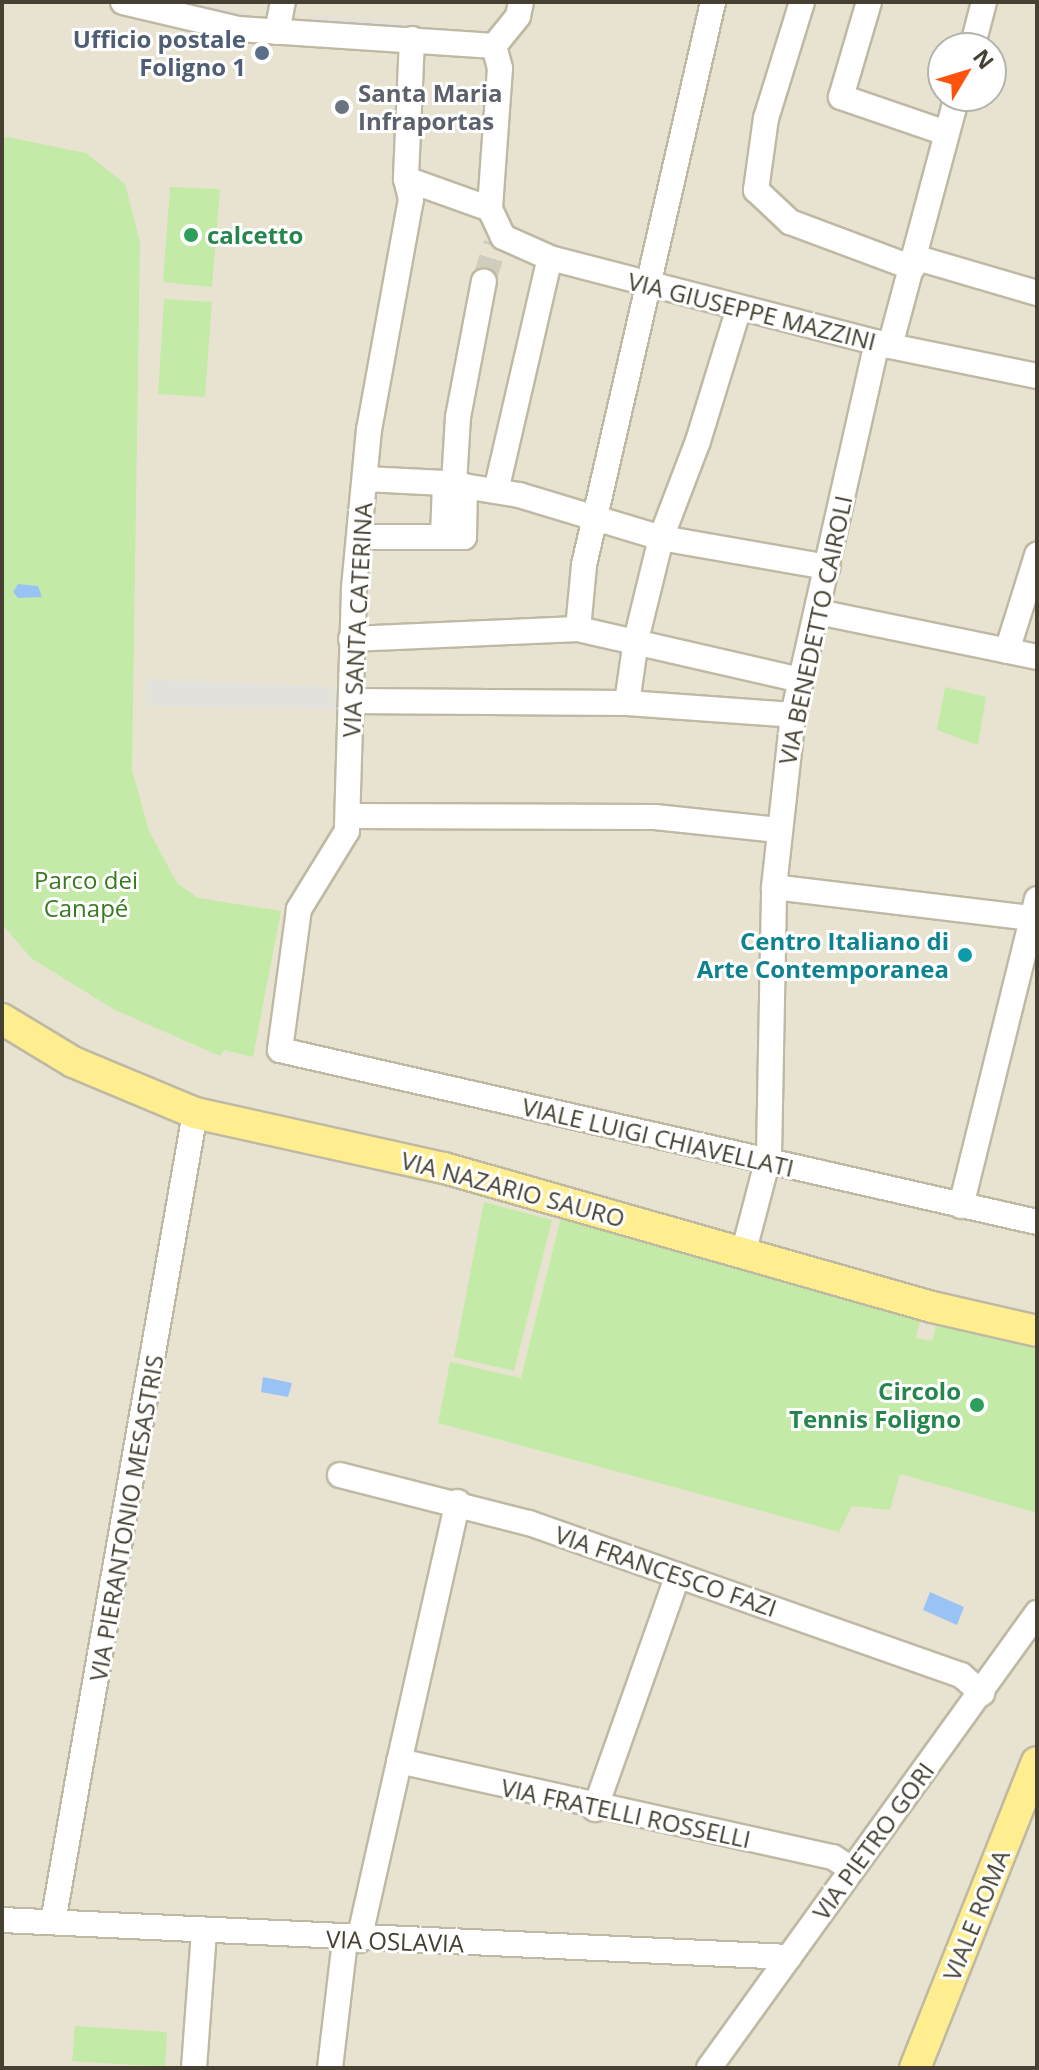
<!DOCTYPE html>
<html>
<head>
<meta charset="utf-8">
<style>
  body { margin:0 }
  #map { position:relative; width:1039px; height:2070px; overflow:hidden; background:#f3f0e2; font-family:"Open Sans",sans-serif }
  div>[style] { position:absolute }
  .residential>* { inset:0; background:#e7e3d0 }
  .green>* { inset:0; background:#c3eba7 }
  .parking>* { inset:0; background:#e3e1dc }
  .water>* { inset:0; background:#99c3f5 }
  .minor-tunnel>* { height:24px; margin-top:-12px; transform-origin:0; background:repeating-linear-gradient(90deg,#d0cdbf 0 24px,transparent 0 36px) }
  .roads { filter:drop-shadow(2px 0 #bfb9a4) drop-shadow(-2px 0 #bfb9a4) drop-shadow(0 2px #bfb9a4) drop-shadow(0 -2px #bfb9a4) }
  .minor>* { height:24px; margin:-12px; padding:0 12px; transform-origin:12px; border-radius:12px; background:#fff }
  .major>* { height:30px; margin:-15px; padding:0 15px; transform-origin:15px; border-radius:15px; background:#ffee8f }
  .dots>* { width:22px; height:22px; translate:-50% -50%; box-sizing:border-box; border:4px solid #fff; border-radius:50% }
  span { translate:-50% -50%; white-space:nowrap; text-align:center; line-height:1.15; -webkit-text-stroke:6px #fff; paint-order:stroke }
  .service-label { font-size:24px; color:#4e5e75; font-weight:700 }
  .right { translate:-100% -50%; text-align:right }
  .worship-label { font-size:24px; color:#5b616d; font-weight:700 }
  .left { translate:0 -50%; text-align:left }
  .leisure-label { font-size:24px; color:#27864d; font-weight:700 }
  .street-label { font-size:24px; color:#454032 }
  .park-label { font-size:24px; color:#387a22 }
  .culture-label { font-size:24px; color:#0d838f; font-weight:700 }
  .frame { position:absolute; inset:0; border:4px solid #454032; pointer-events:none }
  .north { position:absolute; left:927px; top:32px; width:80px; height:80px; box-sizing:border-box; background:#fff; border:2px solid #b5b3ad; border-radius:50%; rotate:52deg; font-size:22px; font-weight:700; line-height:32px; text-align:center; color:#454032 }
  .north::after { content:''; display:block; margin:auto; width:28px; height:36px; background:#ff520d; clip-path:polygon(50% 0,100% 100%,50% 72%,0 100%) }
</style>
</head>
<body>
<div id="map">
  <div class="residential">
    <i style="clip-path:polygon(evenodd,2px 2px,1037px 2px,1037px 2068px,2px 2068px,2px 2px,943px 48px,991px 48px,991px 96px,943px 96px,943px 48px)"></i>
  </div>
  <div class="green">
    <i style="clip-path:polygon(2px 136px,86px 153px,125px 184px,140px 242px,132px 770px,149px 831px,177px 883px,198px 898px,281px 911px,253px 1057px,224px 1050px,220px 1056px,115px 1010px,31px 958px,2px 924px)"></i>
    <i style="clip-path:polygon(170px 187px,220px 189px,212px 287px,163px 282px)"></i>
    <i style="clip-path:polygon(164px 299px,212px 302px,205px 397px,158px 394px)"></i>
    <i style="clip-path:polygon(945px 687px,986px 697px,978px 745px,937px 730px)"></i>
    <i style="clip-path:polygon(484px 1202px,552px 1220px,514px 1371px,454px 1357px)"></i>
    <i style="clip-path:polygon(561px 1217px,922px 1311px,916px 1338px,932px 1341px,939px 1314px,1037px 1337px,1037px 1513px,900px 1474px,890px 1510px,852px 1506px,839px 1532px,438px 1423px,450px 1362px,521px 1378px)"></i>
    <i style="clip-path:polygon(75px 2026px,167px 2032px,165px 2067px,72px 2061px)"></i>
  </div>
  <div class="parking">
    <i style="clip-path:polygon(164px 2px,195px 2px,249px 14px,247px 20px)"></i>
    <i style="clip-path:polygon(314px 16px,418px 24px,417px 33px,313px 24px)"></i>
    <i style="clip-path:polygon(146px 679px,334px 687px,335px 709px,145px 706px)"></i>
    <i style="clip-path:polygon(787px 1175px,1037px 1233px,1037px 1237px,786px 1179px)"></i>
  </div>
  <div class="water">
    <i style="clip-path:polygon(18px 584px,38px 586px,42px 597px,18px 598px,13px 592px)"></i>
    <i style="clip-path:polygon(263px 1377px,292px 1383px,288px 1397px,261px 1392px)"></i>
    <i style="clip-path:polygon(930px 1592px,964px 1607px,957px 1625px,923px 1610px)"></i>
  </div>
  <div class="minor-tunnel">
    <i style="left:484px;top:281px;width:39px;rotate:-73deg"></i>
  </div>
  <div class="roads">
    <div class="minor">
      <i style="left:123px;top:2px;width:118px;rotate:13.2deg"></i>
      <i style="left:238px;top:29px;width:257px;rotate:3.8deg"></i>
      <i style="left:494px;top:46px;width:23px;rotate:75deg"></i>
      <i style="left:500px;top:68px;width:141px;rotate:94.1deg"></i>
      <i style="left:490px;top:209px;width:89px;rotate:-160.3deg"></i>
      <i style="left:802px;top:2px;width:121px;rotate:107.2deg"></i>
      <i style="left:766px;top:118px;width:73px;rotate:97.9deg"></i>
      <i style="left:756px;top:190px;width:47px;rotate:43.3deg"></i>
      <i style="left:790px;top:222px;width:131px;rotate:20.5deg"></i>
      <i style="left:869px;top:2px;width:99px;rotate:106.4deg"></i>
      <i style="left:841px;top:97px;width:111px;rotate:18.9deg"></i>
      <i style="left:277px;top:32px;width:31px;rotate:-79deg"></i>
      <i style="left:412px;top:39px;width:140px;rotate:92.5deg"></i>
      <i style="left:406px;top:179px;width:21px;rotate:76deg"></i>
      <i style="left:411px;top:199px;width:234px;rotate:100.3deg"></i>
      <i style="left:369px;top:429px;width:161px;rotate:95.4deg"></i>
      <i style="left:354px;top:589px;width:242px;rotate:91.7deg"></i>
      <i style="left:347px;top:831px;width:92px;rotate:121.6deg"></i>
      <i style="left:299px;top:909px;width:142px;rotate:97.7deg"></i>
      <i style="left:280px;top:1050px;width:776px;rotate:12.8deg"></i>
      <i style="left:494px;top:46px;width:38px;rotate:-51deg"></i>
      <i style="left:518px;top:16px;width:14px;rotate:-78deg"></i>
      <i style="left:972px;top:48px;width:48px;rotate:-75.4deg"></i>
      <i style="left:490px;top:209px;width:31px;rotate:65deg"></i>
      <i style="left:503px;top:237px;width:51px;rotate:24.1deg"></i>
      <i style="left:550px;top:258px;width:351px;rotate:14.5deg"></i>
      <i style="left:890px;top:346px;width:150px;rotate:11.5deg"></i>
      <i style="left:914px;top:257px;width:128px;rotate:16.3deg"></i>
      <i style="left:890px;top:346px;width:259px;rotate:-75deg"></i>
      <i style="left:365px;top:479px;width:80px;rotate:2.9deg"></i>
      <i style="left:445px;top:483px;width:75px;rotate:9.2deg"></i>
      <i style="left:519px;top:495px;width:148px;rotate:16.8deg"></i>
      <i style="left:661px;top:538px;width:169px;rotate:9.9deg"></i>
      <i style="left:445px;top:483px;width:54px;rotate:92.1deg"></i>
      <i style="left:443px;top:537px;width:21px"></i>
      <i style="left:464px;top:537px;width:51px;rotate:-88.9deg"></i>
      <i style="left:454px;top:484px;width:67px;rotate:-86.6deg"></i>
      <i style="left:458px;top:417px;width:138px;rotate:-79.2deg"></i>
      <i style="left:496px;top:491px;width:239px;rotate:-77deg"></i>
      <i style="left:359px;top:537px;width:84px"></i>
      <i style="left:818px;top:612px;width:224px;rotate:11.6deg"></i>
      <i style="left:578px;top:629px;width:64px;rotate:-84.6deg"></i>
      <i style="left:584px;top:565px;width:578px;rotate:-77.09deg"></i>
      <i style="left:351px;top:639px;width:227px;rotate:-2.5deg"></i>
      <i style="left:578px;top:629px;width:229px;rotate:12.9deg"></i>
      <i style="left:1007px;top:651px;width:101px;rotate:-72.6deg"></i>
      <i style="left:351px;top:701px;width:276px;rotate:0.4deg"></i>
      <i style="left:627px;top:703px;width:166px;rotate:4.1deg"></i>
      <i style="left:627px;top:703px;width:64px;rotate:-81.9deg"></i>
      <i style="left:636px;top:640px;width:105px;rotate:-76.2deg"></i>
      <i style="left:661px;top:538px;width:104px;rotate:-69.1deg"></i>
      <i style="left:698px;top:441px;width:139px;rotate:-72.9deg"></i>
      <i style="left:348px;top:816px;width:307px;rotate:0.2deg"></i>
      <i style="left:655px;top:817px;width:124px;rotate:6deg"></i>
      <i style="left:774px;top:887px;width:260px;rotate:6.9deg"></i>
      <i style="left:961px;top:1206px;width:316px;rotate:-76.1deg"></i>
      <i style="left:743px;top:1254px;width:102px;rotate:-75.3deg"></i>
      <i style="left:769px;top:1155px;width:268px;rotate:-88.9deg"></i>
      <i style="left:774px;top:887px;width:173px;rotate:-83.7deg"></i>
      <i style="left:793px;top:715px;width:382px;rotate:-77.3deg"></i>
      <i style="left:340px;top:1475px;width:195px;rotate:14.3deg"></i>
      <i style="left:529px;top:1523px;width:458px;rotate:19.4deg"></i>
      <i style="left:961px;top:1675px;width:28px;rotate:41deg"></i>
      <i style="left:399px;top:1761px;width:444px;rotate:12.5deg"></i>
      <i style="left:833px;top:1857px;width:22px;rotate:34deg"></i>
      <i style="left:595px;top:1809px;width:248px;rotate:-70.5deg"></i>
      <i style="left:2px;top:1920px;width:788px;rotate:2.69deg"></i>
      <i style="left:53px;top:1922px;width:821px;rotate:-80.04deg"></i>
      <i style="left:359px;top:1940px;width:449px;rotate:-77.3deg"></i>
      <i style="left:194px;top:2068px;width:137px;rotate:-85.8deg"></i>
      <i style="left:330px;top:2068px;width:129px;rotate:-83.3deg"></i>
      <i style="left:709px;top:2068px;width:561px;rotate:-54.21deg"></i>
    </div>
    <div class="major">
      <i style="left:2px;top:1019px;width:83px;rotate:31.2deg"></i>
      <i style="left:73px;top:1062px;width:132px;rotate:22.7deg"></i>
      <i style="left:195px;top:1113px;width:255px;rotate:12.5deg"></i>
      <i style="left:444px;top:1168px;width:507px;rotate:15.9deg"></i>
      <i style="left:932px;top:1307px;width:108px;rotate:12.9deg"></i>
      <i style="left:915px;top:2068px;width:329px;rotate:-68.3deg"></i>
    </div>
  </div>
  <div class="dots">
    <i style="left:262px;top:53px;background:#5c6f8a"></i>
    <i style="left:342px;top:107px;background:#6b7280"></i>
    <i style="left:191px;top:235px;background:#2e9e5b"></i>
    <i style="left:965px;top:955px;background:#0f9aa8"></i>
    <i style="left:977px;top:1405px;background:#2e9e5b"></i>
  </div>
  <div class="service-label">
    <span class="right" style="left:246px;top:53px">Ufficio postale<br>Foligno 1</span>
  </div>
  <div class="worship-label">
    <span class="left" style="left:358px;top:107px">Santa Maria<br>Infraportas</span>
  </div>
  <div class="leisure-label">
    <span class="left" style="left:207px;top:235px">calcetto</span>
    <span class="right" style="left:961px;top:1405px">Circolo<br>Tennis Foligno</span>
  </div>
  <div class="street-label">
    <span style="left:752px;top:311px;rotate:14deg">VIA GIUSEPPE MAZZINI</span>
    <span style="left:357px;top:620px;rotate:-87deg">VIA SANTA CATERINA</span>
    <span style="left:815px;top:630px;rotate:-78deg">VIA BENEDETTO CAIROLI</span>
    <span style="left:658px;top:1137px;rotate:13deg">VIALE LUIGI CHIAVELLATI</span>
    <span style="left:513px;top:1189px;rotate:15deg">VIA NAZARIO SAURO</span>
    <span style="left:126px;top:1518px;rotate:-80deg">VIA PIERANTONIO MESASTRIS</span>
    <span style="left:666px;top:1571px;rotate:19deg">VIA FRANCESCO FAZI</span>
    <span style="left:626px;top:1813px;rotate:12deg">VIA FRATELLI ROSSELLI</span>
    <span style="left:873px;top:1841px;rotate:-54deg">VIA PIETRO GORI</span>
    <span style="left:976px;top:1915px;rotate:-68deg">VIALE ROMA</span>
    <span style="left:395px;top:1941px;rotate:2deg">VIA OSLAVIA</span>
  </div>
  <div class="park-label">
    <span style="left:86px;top:894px">Parco dei<br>Canapé</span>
  </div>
  <div class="culture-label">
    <span class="right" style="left:949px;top:955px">Centro Italiano di<br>Arte Contemporanea</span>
  </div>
  <div class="frame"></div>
  <div class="north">N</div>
</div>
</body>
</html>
